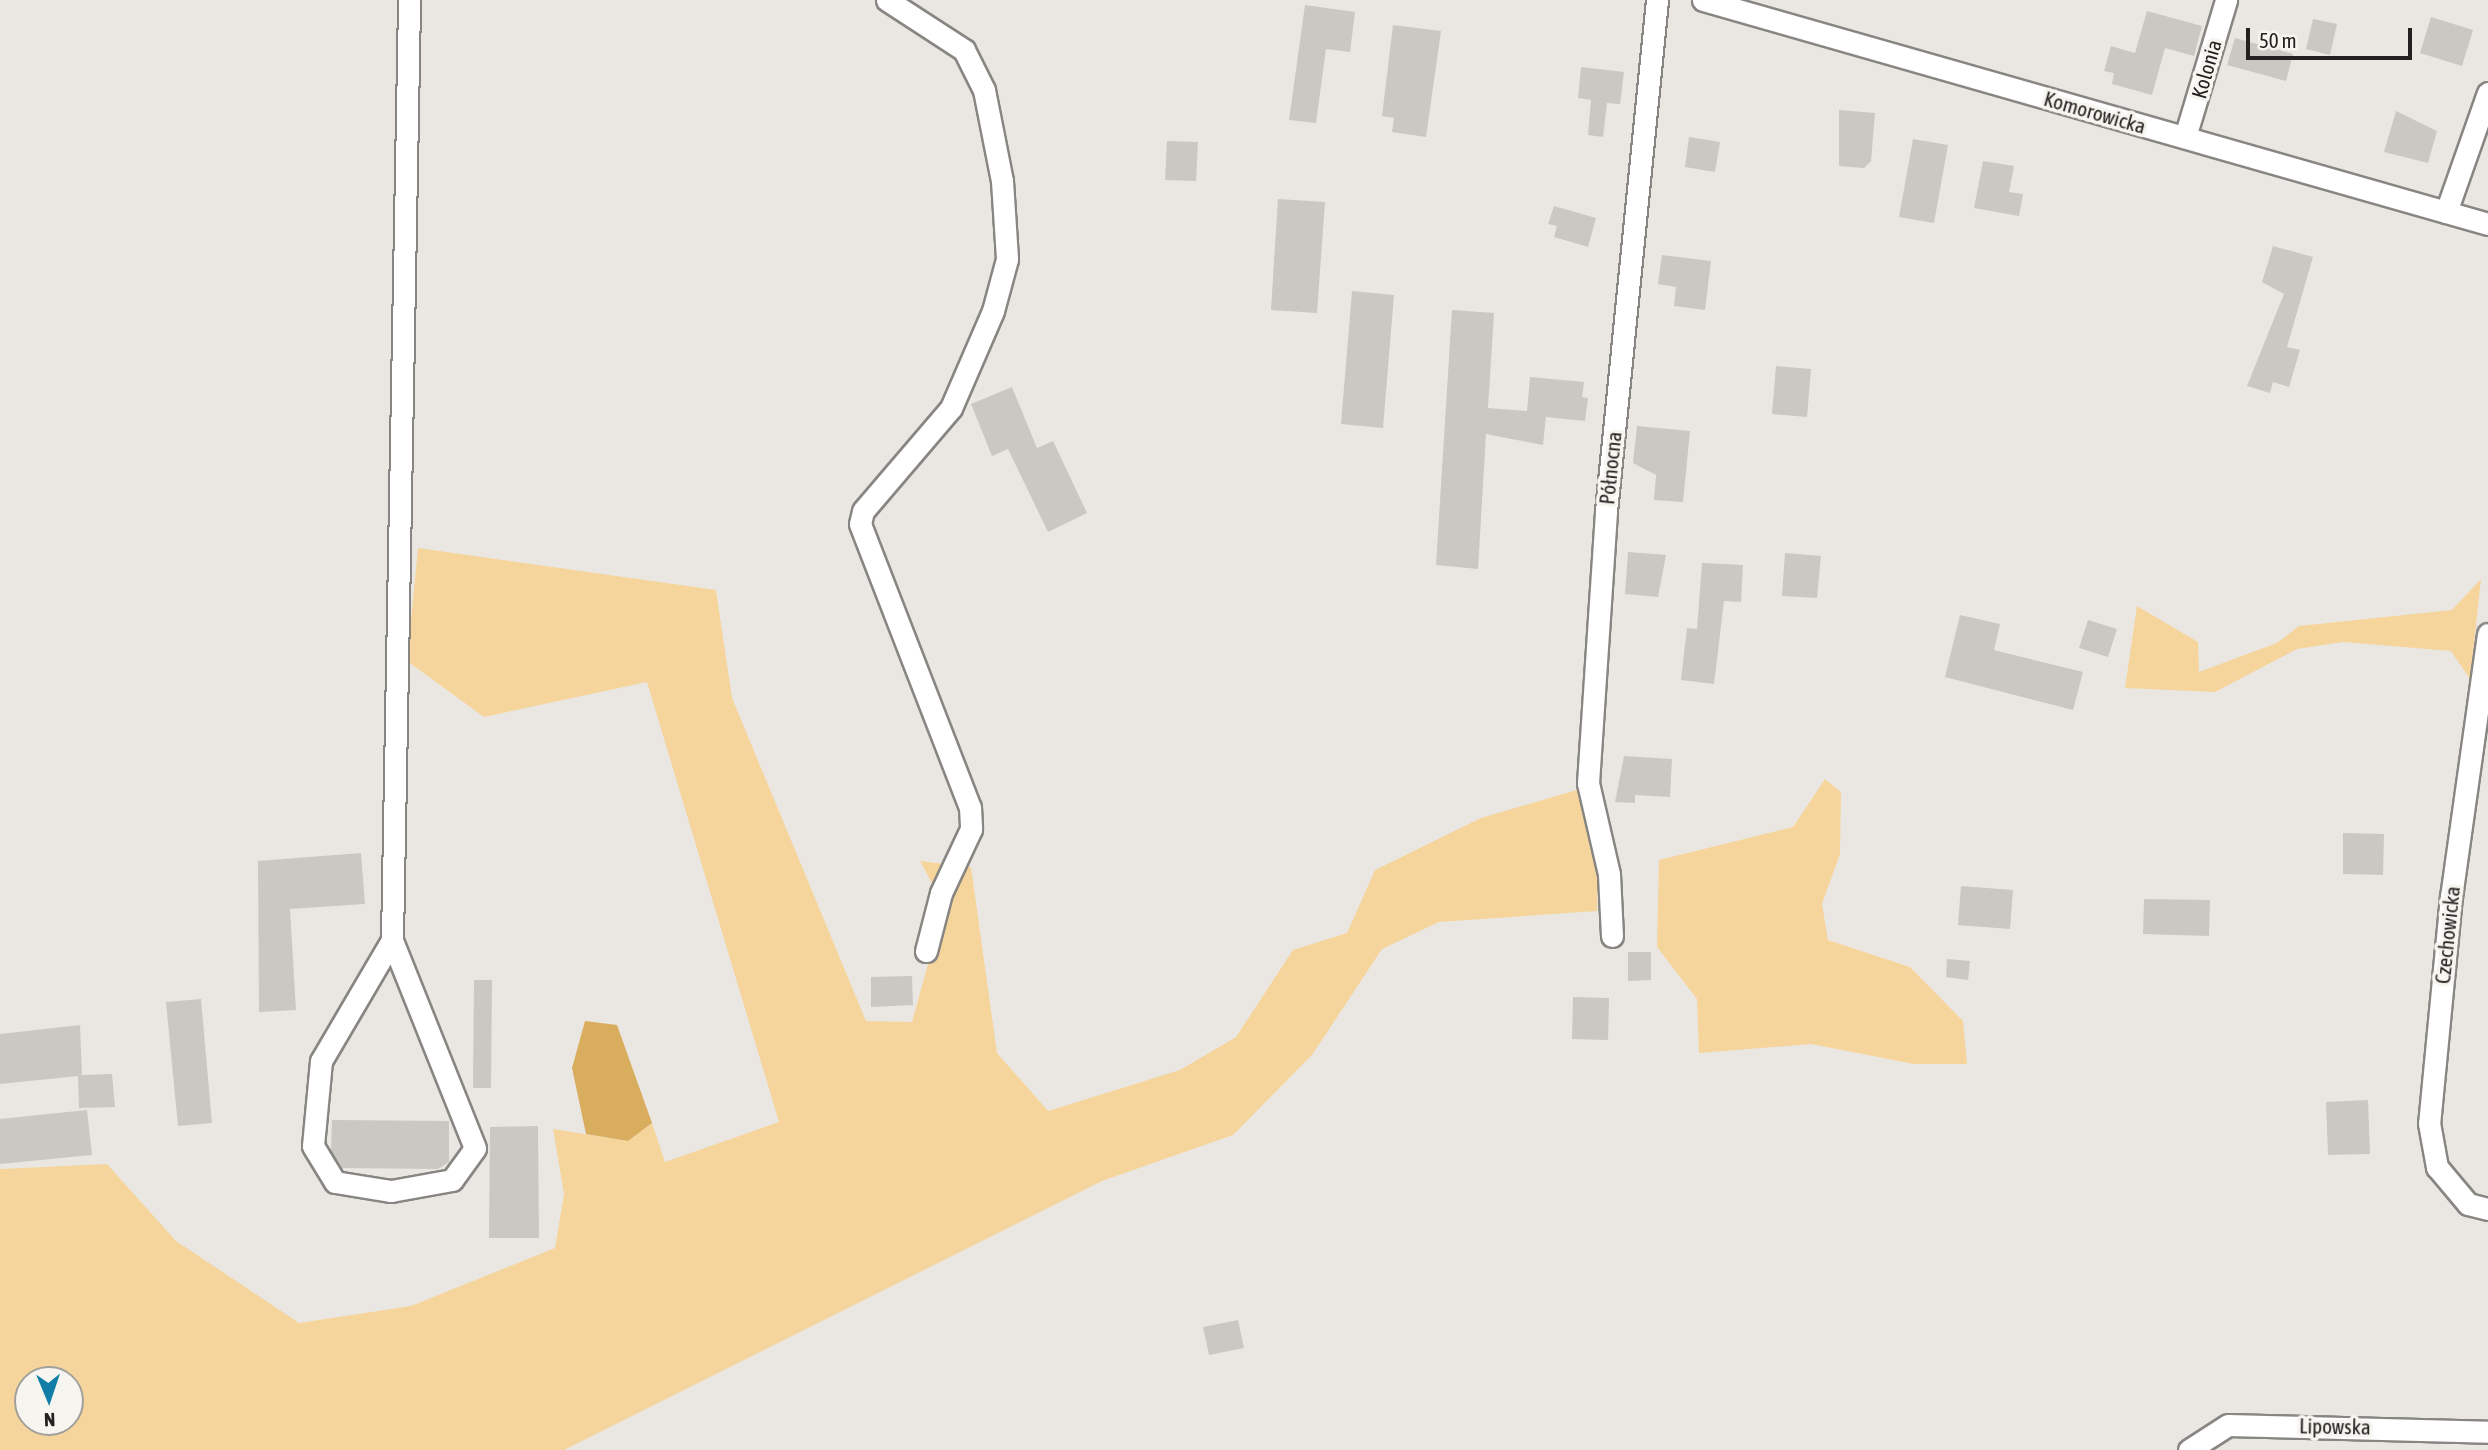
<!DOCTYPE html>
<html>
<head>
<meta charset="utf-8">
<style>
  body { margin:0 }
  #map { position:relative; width:2488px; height:1450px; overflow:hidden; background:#eae7e3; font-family:"Asap Condensed",sans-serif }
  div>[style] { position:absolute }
  .green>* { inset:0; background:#f6d59d }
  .water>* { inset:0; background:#d9ad5e }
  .building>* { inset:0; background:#cac8c3 }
  .roads { filter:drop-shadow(2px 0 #888682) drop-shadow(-2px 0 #888682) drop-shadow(0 2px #888682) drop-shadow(0 -2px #888682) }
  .minor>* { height:21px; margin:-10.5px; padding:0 10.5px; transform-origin:10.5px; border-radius:10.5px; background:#fff }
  span { translate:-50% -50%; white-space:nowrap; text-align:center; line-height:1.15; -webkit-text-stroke:7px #f7f5f0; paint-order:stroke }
  .street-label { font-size:21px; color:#22211f }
  .north { position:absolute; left:14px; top:1366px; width:70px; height:70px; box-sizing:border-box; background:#f7f5f0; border:2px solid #a2a09c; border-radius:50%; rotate:178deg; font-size:19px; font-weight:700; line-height:28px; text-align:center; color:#22211f }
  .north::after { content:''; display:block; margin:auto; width:24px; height:32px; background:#107ea6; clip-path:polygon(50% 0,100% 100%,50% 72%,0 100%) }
  .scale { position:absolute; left:2246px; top:28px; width:166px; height:32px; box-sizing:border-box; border:4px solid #22211f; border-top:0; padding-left:9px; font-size:21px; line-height:24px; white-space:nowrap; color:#22211f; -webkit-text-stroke:5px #f7f5f0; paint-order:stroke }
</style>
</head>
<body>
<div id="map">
  <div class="green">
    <i style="clip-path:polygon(evenodd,418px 548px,716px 590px,732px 698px,866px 1021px,912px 1022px,944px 906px,920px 861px,971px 867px,997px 1053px,1048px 1111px,1180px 1070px,1236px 1037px,1293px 950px,1347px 933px,1375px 870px,1481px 818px,1580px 789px,1598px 872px,1597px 911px,1439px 922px,1382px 949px,1312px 1055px,1233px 1135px,1102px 1181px,564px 1450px,0 1450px,0 1169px,107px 1164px,176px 1241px,299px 1323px,411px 1306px,555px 1248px,564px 1194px,553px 1129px,628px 1141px,652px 1123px,665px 1162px,779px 1122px,647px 682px,484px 717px,407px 661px,418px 548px,28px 1380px,70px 1380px,70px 1422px,28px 1422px,28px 1380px)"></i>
    <i style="clip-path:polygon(2481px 579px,2470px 679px,2451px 651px,2343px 642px,2297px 649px,2215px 692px,2125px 688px,2137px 606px,2198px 642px,2199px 672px,2277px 643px,2299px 626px,2452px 610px)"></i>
    <i style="clip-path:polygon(1825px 779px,1841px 792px,1840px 854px,1822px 904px,1828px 940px,1910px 967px,1963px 1021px,1967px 1064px,1914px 1064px,1811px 1044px,1699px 1053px,1697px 999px,1657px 947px,1659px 860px,1793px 827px)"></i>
  </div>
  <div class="water">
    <i style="clip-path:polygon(585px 1021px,617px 1025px,652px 1123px,628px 1141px,586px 1134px,572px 1068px)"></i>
  </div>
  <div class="building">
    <i style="clip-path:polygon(1305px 5px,1355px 12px,1350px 52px,1326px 49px,1316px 123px,1289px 120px)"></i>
    <i style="clip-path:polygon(2147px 11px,2202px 26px,2194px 56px,2165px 48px,2152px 95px,2112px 84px,2114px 73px,2104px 71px,2111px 46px,2135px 53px)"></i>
    <i style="clip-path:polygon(2431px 17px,2473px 30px,2462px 66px,2420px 53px)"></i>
    <i style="clip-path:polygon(2313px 19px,2337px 24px,2330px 55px,2306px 49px)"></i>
    <i style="clip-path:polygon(1393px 25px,1441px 31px,1426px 137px,1392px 132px,1394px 118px,1382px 116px)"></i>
    <i style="clip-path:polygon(2235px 38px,2293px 54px,2286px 81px,2227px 65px)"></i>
    <i style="clip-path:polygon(1581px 67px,1624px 72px,1620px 104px,1607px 103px,1603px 137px,1588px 135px,1591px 100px,1578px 98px)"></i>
    <i style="clip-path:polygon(1839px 110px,1875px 113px,1871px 161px,1864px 168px,1839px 166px)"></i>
    <i style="clip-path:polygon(2396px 111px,2437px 131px,2428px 163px,2384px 152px)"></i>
    <i style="clip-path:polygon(1689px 137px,1720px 142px,1715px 172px,1685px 167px)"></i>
    <i style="clip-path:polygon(1913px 139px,1948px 145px,1934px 223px,1899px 217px)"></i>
    <i style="clip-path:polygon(1167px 141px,1198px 142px,1196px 181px,1165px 180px)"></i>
    <i style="clip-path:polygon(1983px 161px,2014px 166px,2009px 192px,2023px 194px,2019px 216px,1974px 208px)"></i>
    <i style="clip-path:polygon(1278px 199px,1325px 202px,1317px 313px,1271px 310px)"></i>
    <i style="clip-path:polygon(1554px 206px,1596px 218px,1588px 247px,1554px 237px,1557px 226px,1548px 224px)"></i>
    <i style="clip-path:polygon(2273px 246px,2313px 257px,2287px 347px,2300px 350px,2289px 387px,2273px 382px,2270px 393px,2247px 386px,2284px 294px,2262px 282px)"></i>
    <i style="clip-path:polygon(1662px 255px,1711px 261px,1705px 310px,1674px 306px,1676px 287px,1658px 284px)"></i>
    <i style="clip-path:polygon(1352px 291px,1394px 295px,1383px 428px,1341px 424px)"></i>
    <i style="clip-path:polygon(1452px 310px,1494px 313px,1488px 408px,1527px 411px,1530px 377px,1584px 382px,1582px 397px,1588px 398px,1585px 421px,1546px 417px,1543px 445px,1486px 434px,1478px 569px,1436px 565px)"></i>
    <i style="clip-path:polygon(1776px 366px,1811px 369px,1807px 417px,1772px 414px)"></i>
    <i style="clip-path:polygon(1012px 387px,1037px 448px,1053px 441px,1087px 513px,1048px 532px,1008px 449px,992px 456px,971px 404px)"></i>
    <i style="clip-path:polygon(1637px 426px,1690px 431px,1683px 502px,1654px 500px,1656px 475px,1633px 463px)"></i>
    <i style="clip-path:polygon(1628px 552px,1666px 555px,1658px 597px,1625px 594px)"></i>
    <i style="clip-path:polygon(1785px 553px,1821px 556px,1817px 598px,1782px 596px)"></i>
    <i style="clip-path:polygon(1702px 563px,1743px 565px,1741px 602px,1724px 601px,1714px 684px,1681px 680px,1687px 628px,1697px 629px)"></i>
    <i style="clip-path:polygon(1960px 615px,2000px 624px,1994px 650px,2083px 672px,2073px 710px,1945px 677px)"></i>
    <i style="clip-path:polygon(2088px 620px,2117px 629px,2108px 657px,2079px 648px)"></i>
    <i style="clip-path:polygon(1624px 756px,1672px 759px,1670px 797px,1635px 795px,1635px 803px,1615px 802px)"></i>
    <i style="clip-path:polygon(2343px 833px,2384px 834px,2383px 875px,2343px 874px)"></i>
    <i style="clip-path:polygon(361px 853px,365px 904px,290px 909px,296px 1010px,259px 1012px,258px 861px)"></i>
    <i style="clip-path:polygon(1961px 886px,2013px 890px,2010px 929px,1958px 925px)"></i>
    <i style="clip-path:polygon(2144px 899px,2210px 900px,2209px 936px,2143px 934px)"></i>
    <i style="clip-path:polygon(1628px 952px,1651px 952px,1651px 980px,1628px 981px)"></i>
    <i style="clip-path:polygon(1947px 959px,1970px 961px,1968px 980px,1946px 977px)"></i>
    <i style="clip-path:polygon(912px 976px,913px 1005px,871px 1007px,871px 977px)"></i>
    <i style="clip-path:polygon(474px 980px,492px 980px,491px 1088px,473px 1088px)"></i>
    <i style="clip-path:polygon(1573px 997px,1609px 998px,1608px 1040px,1572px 1039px)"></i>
    <i style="clip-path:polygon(201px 999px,212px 1123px,178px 1126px,166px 1002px)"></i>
    <i style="clip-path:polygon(80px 1025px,82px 1075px,112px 1074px,115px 1107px,79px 1108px,78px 1076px,0 1084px,0 1034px)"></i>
    <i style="clip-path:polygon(2368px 1100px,2370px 1154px,2328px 1155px,2326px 1102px)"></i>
    <i style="clip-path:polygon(87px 1110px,92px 1155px,0 1164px,0 1119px)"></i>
    <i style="clip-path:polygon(332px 1120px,449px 1121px,449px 1162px,438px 1169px,342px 1168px,331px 1151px)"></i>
    <i style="clip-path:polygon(538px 1126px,539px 1238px,489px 1238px,490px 1127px)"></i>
    <i style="clip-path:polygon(1238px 1320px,1244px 1348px,1209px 1355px,1203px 1327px)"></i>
  </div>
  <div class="roads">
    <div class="minor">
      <i style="left:887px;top:0;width:92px;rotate:33deg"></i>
      <i style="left:964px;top:50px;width:45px;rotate:63.4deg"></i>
      <i style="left:984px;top:90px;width:93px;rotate:78.8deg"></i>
      <i style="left:1002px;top:181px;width:78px;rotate:86.3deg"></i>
      <i style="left:1007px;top:259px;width:54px;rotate:105.1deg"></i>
      <i style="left:993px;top:311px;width:106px;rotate:113.4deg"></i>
      <i style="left:951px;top:408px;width:135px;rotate:130.5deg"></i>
      <i style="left:863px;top:511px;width:13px;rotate:103deg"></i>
      <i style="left:860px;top:524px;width:304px;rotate:68.8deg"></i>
      <i style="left:970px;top:807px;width:22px;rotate:87deg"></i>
      <i style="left:971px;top:829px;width:71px;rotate:115.1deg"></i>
      <i style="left:941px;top:893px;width:60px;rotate:104.5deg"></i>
      <i style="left:1703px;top:0;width:816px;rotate:15.93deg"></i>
      <i style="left:2185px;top:137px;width:143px;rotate:-73.3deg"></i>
      <i style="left:2446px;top:212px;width:126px;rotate:-70.6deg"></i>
      <i style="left:2488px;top:634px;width:265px;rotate:98deg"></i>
      <i style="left:2451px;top:896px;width:228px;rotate:95.5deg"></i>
      <i style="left:2429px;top:1123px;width:45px;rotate:79.7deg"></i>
      <i style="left:2437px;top:1167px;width:48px;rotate:50deg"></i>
      <i style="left:2468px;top:1204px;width:21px;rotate:14deg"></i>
      <i style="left:1612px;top:936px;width:62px;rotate:-92.8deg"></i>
      <i style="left:1609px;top:874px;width:93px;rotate:-103deg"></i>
      <i style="left:1588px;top:783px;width:273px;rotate:-86.2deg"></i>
      <i style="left:1606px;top:511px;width:514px;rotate:-84.3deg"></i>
      <i style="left:392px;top:940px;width:140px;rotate:120.4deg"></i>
      <i style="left:321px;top:1061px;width:85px;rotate:95.4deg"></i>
      <i style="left:313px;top:1146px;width:42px;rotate:58.6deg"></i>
      <i style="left:335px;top:1182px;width:57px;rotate:9.1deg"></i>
      <i style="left:391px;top:1191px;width:62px;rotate:-10.2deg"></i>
      <i style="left:452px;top:1180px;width:39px;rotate:-54deg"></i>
      <i style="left:475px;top:1148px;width:224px;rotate:-111.8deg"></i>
      <i style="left:392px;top:940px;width:940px;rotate:-88.96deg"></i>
      <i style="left:2189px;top:1450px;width:46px;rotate:-32.7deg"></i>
      <i style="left:2228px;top:1425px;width:260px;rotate:1.5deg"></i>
    </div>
  </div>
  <div class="street-label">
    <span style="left:2206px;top:69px;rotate:-74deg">Kolonia</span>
    <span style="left:2095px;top:112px;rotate:16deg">Komorowicka</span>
    <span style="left:1610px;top:468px;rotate:-84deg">Północna</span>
    <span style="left:2447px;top:935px;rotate:-84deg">Czechowicka</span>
    <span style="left:2335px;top:1426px;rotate:1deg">Lipowska</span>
  </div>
  <div class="north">N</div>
  <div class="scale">50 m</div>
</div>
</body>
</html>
